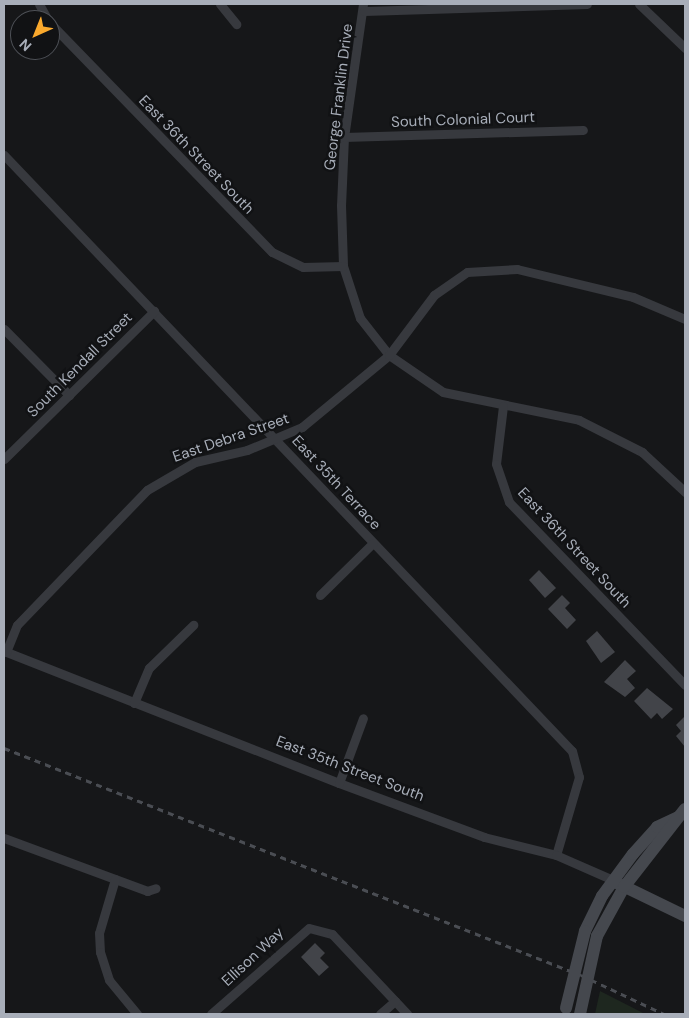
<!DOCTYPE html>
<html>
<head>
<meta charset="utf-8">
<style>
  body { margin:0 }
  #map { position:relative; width:689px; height:1018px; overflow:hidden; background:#161719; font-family:"DM Sans",sans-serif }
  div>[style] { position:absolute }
  .green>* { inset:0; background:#1e271f }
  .building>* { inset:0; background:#424449 }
  .minor>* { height:9px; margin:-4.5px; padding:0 4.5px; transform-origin:4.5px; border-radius:4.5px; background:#37393e }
  .secondary>* { height:12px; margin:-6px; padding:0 6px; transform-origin:6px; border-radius:6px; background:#45484e }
  .rail>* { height:3px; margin-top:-1.5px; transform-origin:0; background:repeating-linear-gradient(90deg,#4a4d53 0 6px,transparent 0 11px) }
  .secondary-bridge>* { height:12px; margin:-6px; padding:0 6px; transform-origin:6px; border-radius:6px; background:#45484e }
  span { translate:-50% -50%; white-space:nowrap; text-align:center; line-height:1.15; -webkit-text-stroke:5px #111214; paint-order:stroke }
  .street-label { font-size:15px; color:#a8aeb9 }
  .frame { position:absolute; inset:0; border:5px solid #a8aeb9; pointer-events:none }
  .north { position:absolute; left:10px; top:10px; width:50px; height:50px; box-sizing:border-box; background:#111214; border:1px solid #4d5056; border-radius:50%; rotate:224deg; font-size:14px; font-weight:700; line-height:20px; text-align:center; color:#a8aeb9 }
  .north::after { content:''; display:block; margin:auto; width:18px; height:22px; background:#faa92d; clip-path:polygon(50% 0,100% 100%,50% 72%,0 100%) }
</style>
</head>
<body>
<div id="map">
  <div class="green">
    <i style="clip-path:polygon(600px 991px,645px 1014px,595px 1014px)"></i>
  </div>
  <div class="building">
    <i style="clip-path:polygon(539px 570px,556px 588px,545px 598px,529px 580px)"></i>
    <i style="clip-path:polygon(562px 595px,570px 603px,565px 608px,576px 620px,567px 629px,548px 609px)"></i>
    <i style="clip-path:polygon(597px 631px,615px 652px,601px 663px,586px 641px)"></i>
    <i style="clip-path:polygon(625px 660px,636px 671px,627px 679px,635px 688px,625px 697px,604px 682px)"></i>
    <i style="clip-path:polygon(647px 688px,673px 709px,662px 719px,657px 713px,651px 719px,634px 701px)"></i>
    <i style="clip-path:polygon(684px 717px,685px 718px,685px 747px,676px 736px,681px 731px,676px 725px)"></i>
    <i style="clip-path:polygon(315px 943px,325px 953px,320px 958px,329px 967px,319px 976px,301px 957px)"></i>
  </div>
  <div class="minor">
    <i style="left:39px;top:4px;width:18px;rotate:61deg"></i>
    <i style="left:220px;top:4px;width:26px;rotate:51deg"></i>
    <i style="left:363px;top:4px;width:134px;rotate:98.1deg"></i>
    <i style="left:344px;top:137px;width:68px;rotate:92.5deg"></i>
    <i style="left:341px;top:205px;width:61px;rotate:88.1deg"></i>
    <i style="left:343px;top:266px;width:55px;rotate:71.9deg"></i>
    <i style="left:360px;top:318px;width:47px;rotate:51.9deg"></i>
    <i style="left:389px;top:355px;width:65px;rotate:34.4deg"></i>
    <i style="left:443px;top:392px;width:139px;rotate:11.6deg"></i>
    <i style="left:579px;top:420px;width:71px;rotate:26.9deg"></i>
    <i style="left:642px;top:452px;width:59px;rotate:42.9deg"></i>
    <i style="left:639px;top:4px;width:64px;rotate:43.7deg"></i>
    <i style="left:364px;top:11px;width:223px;rotate:-1.8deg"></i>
    <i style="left:50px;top:23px;width:319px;rotate:45.9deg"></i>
    <i style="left:272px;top:252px;width:34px;rotate:26deg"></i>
    <i style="left:303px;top:267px;width:40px;rotate:-1.4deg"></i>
    <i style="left:344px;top:137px;width:239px;rotate:-1.7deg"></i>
    <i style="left:4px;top:155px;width:823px;rotate:46.38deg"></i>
    <i style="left:572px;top:751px;width:27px;rotate:75deg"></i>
    <i style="left:579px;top:777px;width:81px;rotate:106.4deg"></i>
    <i style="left:4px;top:329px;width:93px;rotate:45.4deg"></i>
    <i style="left:503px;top:406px;width:58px;rotate:96.9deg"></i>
    <i style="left:496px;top:464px;width:40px;rotate:71.1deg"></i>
    <i style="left:509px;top:502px;width:254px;rotate:46.1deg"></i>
    <i style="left:4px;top:459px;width:211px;rotate:-44.6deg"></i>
    <i style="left:320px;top:595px;width:74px;rotate:-44.5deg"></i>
    <i style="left:4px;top:651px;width:360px;rotate:21.5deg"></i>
    <i style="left:339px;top:783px;width:155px;rotate:20.4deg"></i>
    <i style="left:484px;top:837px;width:74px;rotate:14deg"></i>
    <i style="left:556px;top:855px;width:62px;rotate:23.7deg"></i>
    <i style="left:6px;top:652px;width:29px;rotate:-68deg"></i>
    <i style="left:17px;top:625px;width:187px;rotate:-46.1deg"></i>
    <i style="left:147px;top:490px;width:56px;rotate:-30.3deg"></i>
    <i style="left:195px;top:462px;width:53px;rotate:-13deg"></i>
    <i style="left:247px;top:450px;width:60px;rotate:-22.7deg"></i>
    <i style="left:302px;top:427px;width:113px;rotate:-39.6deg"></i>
    <i style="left:389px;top:355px;width:75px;rotate:-53.1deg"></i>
    <i style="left:434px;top:295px;width:40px;rotate:-34.9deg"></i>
    <i style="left:467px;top:272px;width:50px;rotate:-3.4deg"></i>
    <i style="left:517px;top:269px;width:119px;rotate:13.6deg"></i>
    <i style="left:633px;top:297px;width:56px;rotate:22.9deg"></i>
    <i style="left:134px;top:703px;width:38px;rotate:-67deg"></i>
    <i style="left:149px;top:668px;width:62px;rotate:-44.3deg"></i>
    <i style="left:339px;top:783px;width:69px;rotate:-69.7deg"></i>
    <i style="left:4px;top:838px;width:153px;rotate:20.3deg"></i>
    <i style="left:147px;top:891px;width:9px;rotate:-18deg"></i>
    <i style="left:115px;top:879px;width:56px;rotate:106.5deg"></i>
    <i style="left:99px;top:933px;width:19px;rotate:87deg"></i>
    <i style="left:100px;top:952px;width:29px;rotate:72deg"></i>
    <i style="left:109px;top:980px;width:44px;rotate:50.5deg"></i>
    <i style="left:211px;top:1014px;width:130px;rotate:-41.3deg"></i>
    <i style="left:309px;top:928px;width:24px;rotate:15deg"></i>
    <i style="left:332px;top:934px;width:110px;rotate:46.8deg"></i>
    <i style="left:380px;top:1014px;width:20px;rotate:-41deg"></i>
  </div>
  <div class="secondary">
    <i style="left:617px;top:883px;width:76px;rotate:25.9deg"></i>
    <i style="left:585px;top:931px;width:39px;rotate:-64deg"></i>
    <i style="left:602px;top:896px;width:52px;rotate:-53.6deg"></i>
    <i style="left:633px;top:854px;width:36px;rotate:-48deg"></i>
    <i style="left:657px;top:827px;width:23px;rotate:-25deg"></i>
    <i style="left:597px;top:936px;width:56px;rotate:-61.1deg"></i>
    <i style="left:624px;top:887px;width:99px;rotate:-52deg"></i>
  </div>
  <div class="rail">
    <i style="left:4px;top:748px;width:620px;rotate:21.48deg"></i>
    <i style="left:581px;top:975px;width:92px;rotate:25.2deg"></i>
  </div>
  <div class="secondary-bridge">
    <i style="left:566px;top:1008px;width:79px;rotate:-76.1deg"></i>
    <i style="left:580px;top:1014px;width:80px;rotate:-77.7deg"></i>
  </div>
  <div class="street-label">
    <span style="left:339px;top:97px;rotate:-83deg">George Franklin Drive</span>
    <span style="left:463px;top:120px;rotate:-2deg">South Colonial Court</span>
    <span style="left:196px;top:155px;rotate:46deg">East 36th Street South</span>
    <span style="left:80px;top:365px;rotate:-45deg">South Kendall Street</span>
    <span style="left:231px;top:438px;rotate:-19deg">East Debra Street</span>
    <span style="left:336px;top:483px;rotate:47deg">East 35th Terrace</span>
    <span style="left:574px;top:548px;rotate:47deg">East 36th Street South</span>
    <span style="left:350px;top:769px;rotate:21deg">East 35th Street South</span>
    <span style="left:253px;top:957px;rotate:-43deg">Ellison Way</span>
  </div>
  <div class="frame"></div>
  <div class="north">N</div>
</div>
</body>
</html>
